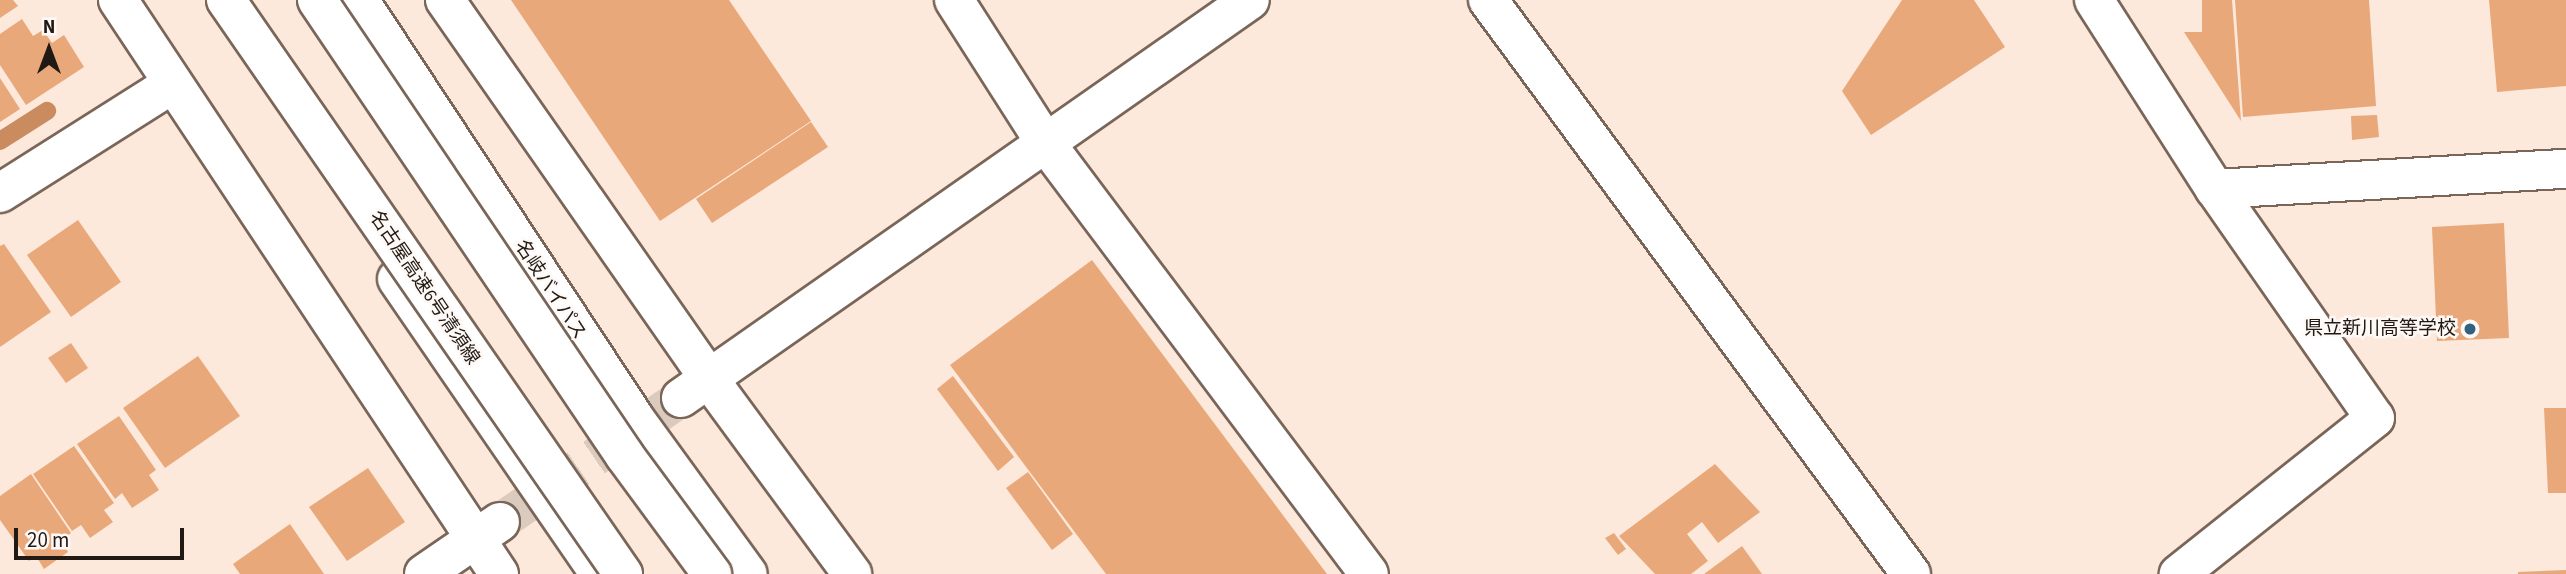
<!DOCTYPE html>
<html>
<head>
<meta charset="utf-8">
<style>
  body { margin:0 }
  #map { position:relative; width:2566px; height:574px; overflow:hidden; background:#fce9dc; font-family:"Source Sans 3","Noto Sans JP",sans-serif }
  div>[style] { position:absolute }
  .stream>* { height:18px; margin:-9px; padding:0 9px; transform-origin:9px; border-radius:9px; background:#ca8b5e }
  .building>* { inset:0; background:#e9a87a }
  .minor-tunnel>* { height:38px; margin-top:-19px; transform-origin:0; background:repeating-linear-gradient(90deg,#dbcabe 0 38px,transparent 0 57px) }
  .roads { filter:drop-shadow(2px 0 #7a6658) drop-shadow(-2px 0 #7a6658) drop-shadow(0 2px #7a6658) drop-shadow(0 -2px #7a6658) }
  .minor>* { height:38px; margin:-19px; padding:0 19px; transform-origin:19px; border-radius:19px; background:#fff }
  .highway>* { height:38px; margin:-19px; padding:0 19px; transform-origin:19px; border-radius:19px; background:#fff }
  .bridges { filter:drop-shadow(2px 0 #7a6658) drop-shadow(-2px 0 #7a6658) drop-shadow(0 2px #7a6658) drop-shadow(0 -2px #7a6658) }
  .highway-bridge>* { height:38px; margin:-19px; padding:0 19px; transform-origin:19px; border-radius:19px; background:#fff }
  .dots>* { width:19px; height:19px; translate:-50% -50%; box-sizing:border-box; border:4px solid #fef9f6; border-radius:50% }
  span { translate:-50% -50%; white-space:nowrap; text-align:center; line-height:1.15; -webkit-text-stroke:5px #fef9f6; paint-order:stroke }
  .street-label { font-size:19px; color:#211913 }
  .poi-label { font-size:19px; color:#211913 }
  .right { translate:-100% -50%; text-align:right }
  .north { position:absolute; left:14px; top:14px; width:70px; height:70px; -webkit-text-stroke:5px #fef9f6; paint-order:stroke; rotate:0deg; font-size:19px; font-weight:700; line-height:28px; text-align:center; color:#211913 }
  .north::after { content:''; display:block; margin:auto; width:24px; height:32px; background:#211913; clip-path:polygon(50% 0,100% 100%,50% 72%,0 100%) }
  .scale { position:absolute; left:14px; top:528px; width:170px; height:32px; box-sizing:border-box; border:4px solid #211913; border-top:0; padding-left:9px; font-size:21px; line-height:24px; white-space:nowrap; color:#211913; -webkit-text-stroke:5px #fef9f6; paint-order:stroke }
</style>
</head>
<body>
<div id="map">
  <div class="stream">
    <i style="left:0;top:141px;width:56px;rotate:-32.6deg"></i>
  </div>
  <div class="building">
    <i style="clip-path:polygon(0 0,13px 0,18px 6px,0 18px)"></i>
    <i style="clip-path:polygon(511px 0,729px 0,811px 121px,660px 221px)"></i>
    <i style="clip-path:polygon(1902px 0,1974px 0,2005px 47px,1871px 135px,1842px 91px)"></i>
    <i style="clip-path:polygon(2202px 0,2232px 0,2241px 121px,2184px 32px,2202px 32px)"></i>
    <i style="clip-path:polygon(2235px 0,2369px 0,2376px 106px,2243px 117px)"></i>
    <i style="clip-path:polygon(2489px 0,2566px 0,2566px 86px,2497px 92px)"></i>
    <i style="clip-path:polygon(22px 19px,33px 36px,43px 30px,52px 43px,64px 35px,84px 67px,26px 105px,0 65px,0 34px)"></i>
    <i style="clip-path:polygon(0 78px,20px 109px,0 122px)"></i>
    <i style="clip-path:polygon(2377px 115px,2379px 137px,2352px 140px,2351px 116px)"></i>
    <i style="clip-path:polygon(811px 122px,828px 147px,712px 223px,696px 199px)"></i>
    <i style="clip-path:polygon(78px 220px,121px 282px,71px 317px,27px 255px)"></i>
    <i style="clip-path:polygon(2504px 223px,2509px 338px,2437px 341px,2432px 227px)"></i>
    <i style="clip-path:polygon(4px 244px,51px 312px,0 347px,0 246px)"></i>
    <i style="clip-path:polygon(1092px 260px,1327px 574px,1106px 574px,950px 365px)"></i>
    <i style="clip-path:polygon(71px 343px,88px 368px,66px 383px,48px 358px)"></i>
    <i style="clip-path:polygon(198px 356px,240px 416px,165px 468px,123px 408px)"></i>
    <i style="clip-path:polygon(953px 376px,1014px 457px,998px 471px,937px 389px)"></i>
    <i style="clip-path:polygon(2544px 408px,2566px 408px,2566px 493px,2548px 493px)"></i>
    <i style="clip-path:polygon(119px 416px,156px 470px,149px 475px,159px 490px,132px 508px,122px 493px,115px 499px,77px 444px)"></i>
    <i style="clip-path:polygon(74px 446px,114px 503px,104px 510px,113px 522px,90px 538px,81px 525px,72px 531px,33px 474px)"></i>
    <i style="clip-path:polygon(1715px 464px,1760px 512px,1718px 543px,1702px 522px,1687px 534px,1708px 561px,1691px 574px,1655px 574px,1619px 536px)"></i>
    <i style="clip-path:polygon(368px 468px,405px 522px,347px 561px,309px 507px)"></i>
    <i style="clip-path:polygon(1028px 472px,1073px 534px,1052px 550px,1006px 488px)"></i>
    <i style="clip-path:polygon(31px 474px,71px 533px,61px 540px,68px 552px,44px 569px,36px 556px,29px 561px,0 520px,0 496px)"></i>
    <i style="clip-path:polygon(290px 524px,324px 574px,240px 574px,233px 564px)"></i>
    <i style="clip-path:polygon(1614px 533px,1626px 549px,1618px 555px,1605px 538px)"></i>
    <i style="clip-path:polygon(1742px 546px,1762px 574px,1704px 574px)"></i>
    <i style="clip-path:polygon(2566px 570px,2566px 574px,2518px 574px,2518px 572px)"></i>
  </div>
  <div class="minor-tunnel">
    <i style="left:500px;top:522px;width:219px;rotate:-34.4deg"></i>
  </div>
  <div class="roads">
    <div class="minor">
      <i style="left:118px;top:0;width:689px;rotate:56.43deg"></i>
      <i style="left:445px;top:0;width:462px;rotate:55.1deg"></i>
      <i style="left:709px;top:379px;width:242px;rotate:53.7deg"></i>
      <i style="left:954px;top:0;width:167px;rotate:57.4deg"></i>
      <i style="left:1044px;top:141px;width:541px;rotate:53.11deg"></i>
      <i style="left:1488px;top:0;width:713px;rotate:53.61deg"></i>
      <i style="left:2094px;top:0;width:224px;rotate:57.4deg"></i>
      <i style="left:2215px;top:189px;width:279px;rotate:55.1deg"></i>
      <i style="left:2375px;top:418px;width:251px;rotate:141.5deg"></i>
      <i style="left:2215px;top:189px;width:352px;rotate:-3.3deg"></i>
      <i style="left:0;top:193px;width:202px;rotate:-32.3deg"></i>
      <i style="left:681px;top:398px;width:694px;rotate:-34.97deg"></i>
      <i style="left:424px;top:574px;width:92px;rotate:-34.4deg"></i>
    </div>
    <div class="highway">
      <i style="left:359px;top:0;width:498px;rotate:56.6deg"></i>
      <i style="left:633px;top:416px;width:195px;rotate:54deg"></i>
      <i style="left:397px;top:279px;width:358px;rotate:55.5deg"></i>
    </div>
  </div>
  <div class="bridges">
    <div class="highway-bridge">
      <i style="left:226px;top:0;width:698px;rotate:55.33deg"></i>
      <i style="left:317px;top:0;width:550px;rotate:55.96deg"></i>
      <i style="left:625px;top:456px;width:147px;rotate:53.6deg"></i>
    </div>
  </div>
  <div class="dots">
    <i style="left:2470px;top:329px;background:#2f627f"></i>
  </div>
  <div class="street-label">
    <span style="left:424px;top:288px;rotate:56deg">名古屋高速6号清須線</span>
    <span style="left:550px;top:290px;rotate:57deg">名岐バイパス</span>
  </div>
  <div class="poi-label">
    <span class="right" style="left:2456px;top:329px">県立新川高等学校</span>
  </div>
  <div class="north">N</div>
  <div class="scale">20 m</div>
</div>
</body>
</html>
